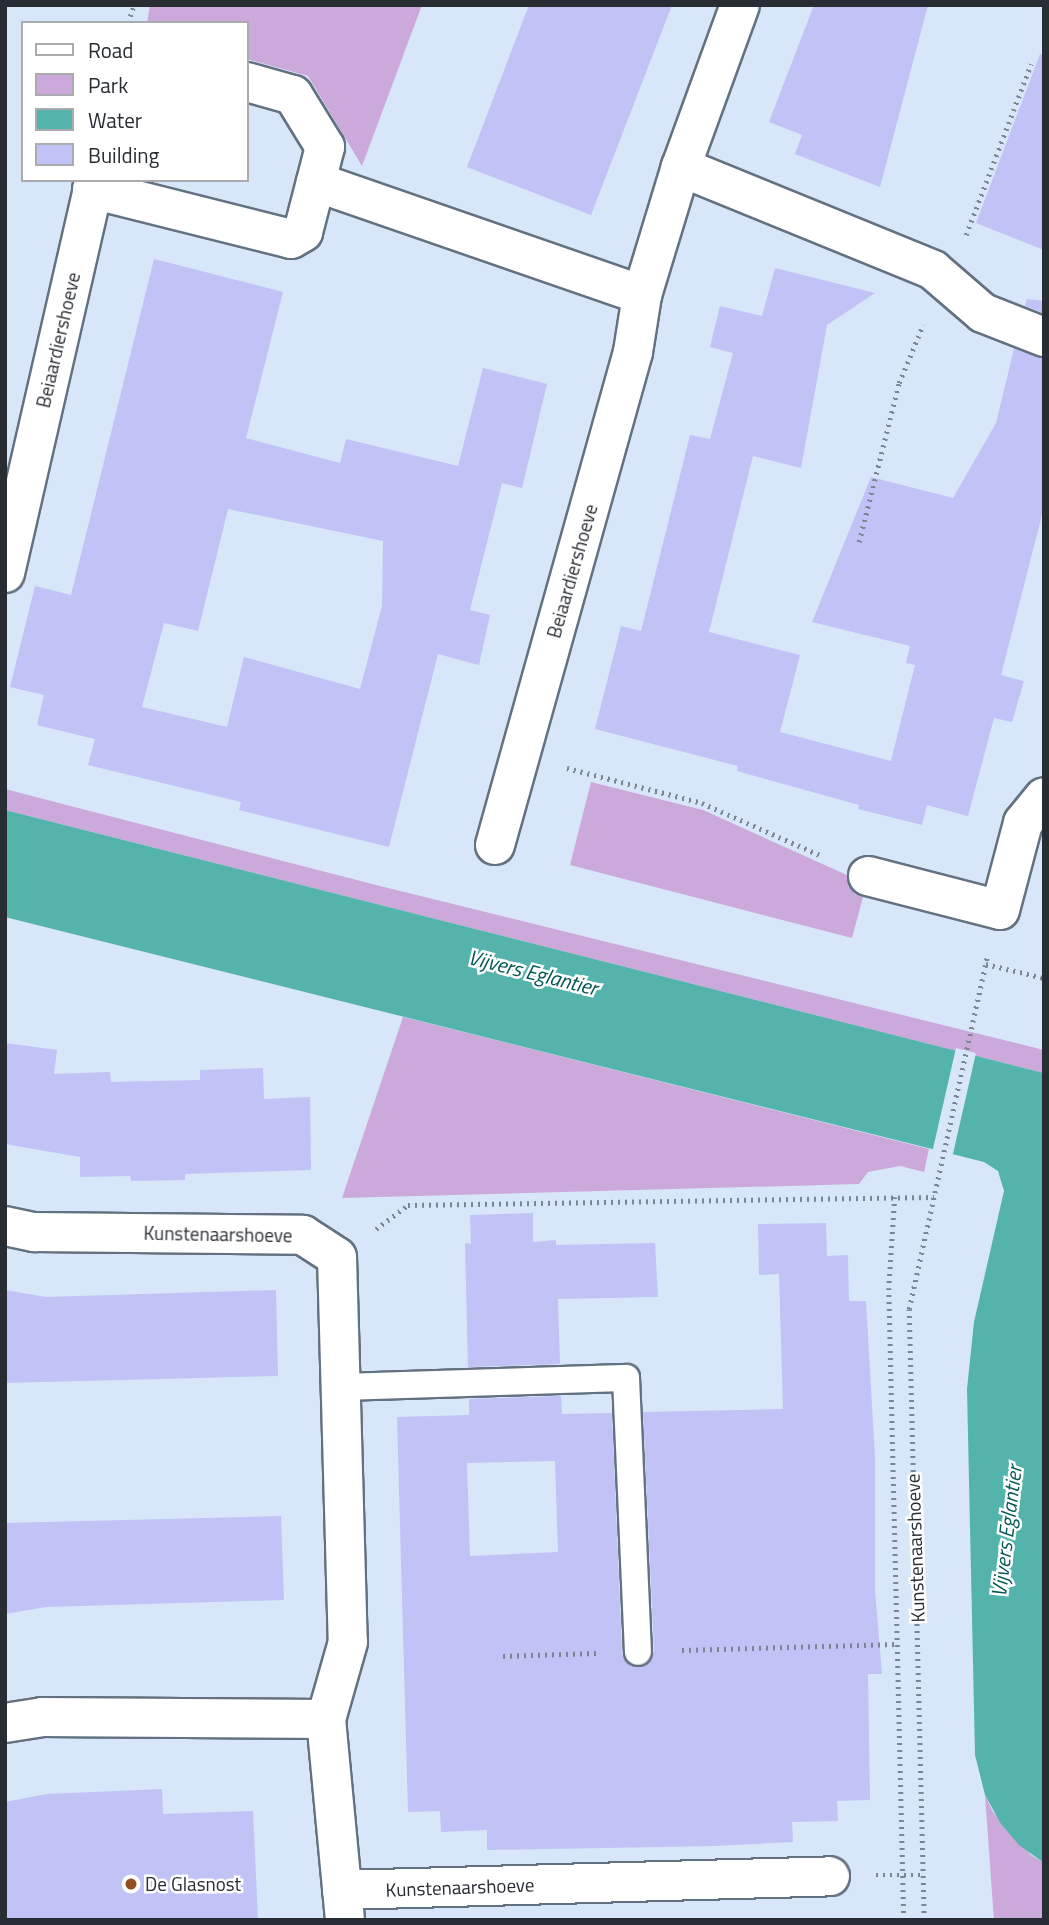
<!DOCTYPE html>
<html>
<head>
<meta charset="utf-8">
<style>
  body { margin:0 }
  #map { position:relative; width:1049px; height:1925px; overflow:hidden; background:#d7e6f8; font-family:"Titillium Web",sans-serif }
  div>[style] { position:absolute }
  .green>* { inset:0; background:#cca9db }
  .water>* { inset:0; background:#54b4ac }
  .pier>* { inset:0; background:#d7e6f8 }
  .building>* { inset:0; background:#c1c2f6 }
  .path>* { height:4.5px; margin-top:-2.25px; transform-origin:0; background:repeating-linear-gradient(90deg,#7c8592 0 2px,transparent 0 7px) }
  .roads { filter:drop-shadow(2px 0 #637180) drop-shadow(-2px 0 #637180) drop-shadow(0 2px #637180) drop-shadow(0 -2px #637180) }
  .lane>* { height:26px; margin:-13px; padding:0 13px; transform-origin:13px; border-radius:13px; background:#fff }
  .street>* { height:38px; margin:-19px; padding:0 19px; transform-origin:19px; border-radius:19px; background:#fff }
  .dots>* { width:19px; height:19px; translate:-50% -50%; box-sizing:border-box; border:4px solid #fff; border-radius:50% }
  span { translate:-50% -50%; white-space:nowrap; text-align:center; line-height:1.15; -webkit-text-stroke:5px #fff; paint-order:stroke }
  .street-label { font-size:19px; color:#282d34 }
  .poi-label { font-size:19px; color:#282d34 }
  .left { translate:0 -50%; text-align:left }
  .water-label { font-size:21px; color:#005853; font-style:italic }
  .frame { position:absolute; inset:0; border:7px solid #282d34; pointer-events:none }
  .legend { position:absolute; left:21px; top:21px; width:228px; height:161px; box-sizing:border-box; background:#fff; border:2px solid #a9abae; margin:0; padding:9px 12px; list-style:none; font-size:21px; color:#282d34 }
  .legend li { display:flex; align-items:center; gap:14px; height:35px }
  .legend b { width:35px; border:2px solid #a9abae }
</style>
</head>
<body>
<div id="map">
  <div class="green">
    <i style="clip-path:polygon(150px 5px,422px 5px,362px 166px,308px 76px,247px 59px,247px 23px,147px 23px)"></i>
    <i style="clip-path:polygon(591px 782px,703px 810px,858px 880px,854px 894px,863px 897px,852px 938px,570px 865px)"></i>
    <i style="clip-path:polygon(5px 789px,380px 886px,1044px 1050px,1044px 1073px,5px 810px)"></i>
    <i style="clip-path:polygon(403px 1017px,929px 1149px,924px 1172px,900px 1166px,868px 1172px,859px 1184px,342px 1198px)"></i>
    <i style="clip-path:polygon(985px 1795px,993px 1812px,1031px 1855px,1044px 1863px,1044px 1920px,994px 1920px)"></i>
  </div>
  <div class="water">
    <i style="clip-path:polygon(5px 810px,1044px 1073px,1044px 1863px,1019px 1845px,1001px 1824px,985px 1795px,975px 1755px,967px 1389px,974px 1322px,1004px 1191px,998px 1171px,984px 1162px,5px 917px)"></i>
  </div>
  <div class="pier">
    <i style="clip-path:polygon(956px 1048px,976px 1053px,952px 1158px,932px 1153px)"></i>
  </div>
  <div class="building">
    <i style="clip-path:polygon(529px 5px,672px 5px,591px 215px,467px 167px)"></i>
    <i style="clip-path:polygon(814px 5px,928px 5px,880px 187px,795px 154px,802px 135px,769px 122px)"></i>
    <i style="clip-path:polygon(1040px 54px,1044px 55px,1044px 250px,976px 223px)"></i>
    <i style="clip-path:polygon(evenodd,154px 259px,283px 292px,246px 438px,340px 463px,346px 439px,458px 466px,483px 368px,547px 384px,522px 488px,502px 483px,470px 610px,490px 615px,479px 665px,438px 654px,389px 847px,239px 810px,241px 802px,88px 765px,95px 739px,37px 725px,44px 695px,10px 687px,35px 586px,71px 595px,154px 259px,228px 509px,383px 541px,382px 606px,360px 689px,244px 657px,227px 727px,142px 707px,164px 623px,198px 631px,228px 509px)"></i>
    <i style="clip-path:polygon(775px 268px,875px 293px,827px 325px,801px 468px,753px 456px,709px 632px,800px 655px,780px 732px,891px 761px,915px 665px,906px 663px,910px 646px,812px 622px,871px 477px,953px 498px,996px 423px,1014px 349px,1044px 358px,1044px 507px,1001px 675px,1024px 681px,1012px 722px,994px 718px,968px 816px,927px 805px,922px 825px,858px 809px,859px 805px,737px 771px,738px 766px,595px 729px,621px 626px,641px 631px,690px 435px,710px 439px,733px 353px,710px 347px,720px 306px,762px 316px)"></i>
    <i style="clip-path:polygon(1027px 299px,1044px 301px,1044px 313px,1025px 306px)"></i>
    <i style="clip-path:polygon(5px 1043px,57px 1050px,54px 1074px,110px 1072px,111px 1082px,200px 1080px,200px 1070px,263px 1068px,264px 1099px,310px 1097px,311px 1170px,185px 1174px,185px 1180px,131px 1181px,130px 1176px,80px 1177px,80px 1157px,5px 1144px)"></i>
    <i style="clip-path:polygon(533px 1213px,533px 1242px,556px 1240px,556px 1245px,655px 1243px,658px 1297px,558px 1299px,560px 1364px,468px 1367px,465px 1243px,471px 1244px,470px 1215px)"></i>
    <i style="clip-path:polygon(evenodd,826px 1223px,827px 1256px,848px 1255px,849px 1301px,866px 1301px,875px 1458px,875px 1590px,882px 1674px,868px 1674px,870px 1800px,837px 1801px,838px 1821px,792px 1822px,793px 1842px,714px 1846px,487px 1850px,487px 1830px,441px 1832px,440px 1811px,408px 1812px,397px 1417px,469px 1415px,469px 1399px,561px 1396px,562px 1414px,612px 1413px,622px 1653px,630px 1666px,646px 1666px,654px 1651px,643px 1412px,783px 1409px,779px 1274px,759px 1275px,758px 1224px,826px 1223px,555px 1461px,558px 1552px,470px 1556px,467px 1463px,555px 1461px)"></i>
    <i style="clip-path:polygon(5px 1290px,46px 1297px,276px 1290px,278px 1376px,5px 1383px)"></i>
    <i style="clip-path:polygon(281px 1516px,284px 1600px,46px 1607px,5px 1614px,5px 1523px)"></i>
    <i style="clip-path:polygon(162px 1789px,163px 1814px,253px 1811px,258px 1920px,5px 1920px,5px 1802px,47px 1794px)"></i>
  </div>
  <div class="path">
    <i style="left:128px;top:23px;width:19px;rotate:-72deg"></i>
    <i style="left:966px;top:235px;width:183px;rotate:-69.2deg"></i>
    <i style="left:859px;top:542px;width:164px;rotate:-75.9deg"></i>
    <i style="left:899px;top:383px;width:63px;rotate:-67.5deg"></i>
    <i style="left:567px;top:768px;width:139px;rotate:14.5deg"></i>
    <i style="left:702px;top:803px;width:131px;rotate:23.8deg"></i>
    <i style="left:986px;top:964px;width:60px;rotate:13.6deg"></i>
    <i style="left:895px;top:1197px;width:91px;rotate:93.8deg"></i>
    <i style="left:889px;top:1288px;width:632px;rotate:88.64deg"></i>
    <i style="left:376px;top:1229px;width:40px;rotate:-37deg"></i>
    <i style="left:408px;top:1205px;width:526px;rotate:-0.87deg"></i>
    <i style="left:682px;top:1650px;width:216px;rotate:-1.6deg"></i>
    <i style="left:503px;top:1656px;width:93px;rotate:-1.8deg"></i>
    <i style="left:876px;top:1875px;width:48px"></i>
    <i style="left:924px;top:1920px;width:611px;rotate:-91.41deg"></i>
    <i style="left:909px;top:1309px;width:360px;rotate:-77.5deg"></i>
  </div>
  <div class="roads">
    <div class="lane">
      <i style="left:340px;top:1387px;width:286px;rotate:-1.8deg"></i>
      <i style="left:626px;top:1378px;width:274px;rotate:87.5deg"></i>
    </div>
    <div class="street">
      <i style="left:681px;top:167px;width:272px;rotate:22.2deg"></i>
      <i style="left:933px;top:270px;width:66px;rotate:40.7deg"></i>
      <i style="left:983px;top:313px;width:66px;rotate:21.5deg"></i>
      <i style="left:316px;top:182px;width:345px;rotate:19.1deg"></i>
      <i style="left:92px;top:189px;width:205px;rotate:14.1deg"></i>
      <i style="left:291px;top:239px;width:14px;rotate:-30deg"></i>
      <i style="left:303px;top:232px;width:88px;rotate:-75.5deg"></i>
      <i style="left:325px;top:147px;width:61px;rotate:-121.6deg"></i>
      <i style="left:293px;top:95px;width:48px;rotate:-164.2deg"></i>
      <i style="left:5px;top:573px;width:403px;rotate:-77.1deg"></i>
      <i style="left:495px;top:845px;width:512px;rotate:-74.36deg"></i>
      <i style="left:633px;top:352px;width:58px;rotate:-81deg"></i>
      <i style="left:642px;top:295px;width:134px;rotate:-73.1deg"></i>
      <i style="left:681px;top:167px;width:172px;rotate:-70deg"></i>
      <i style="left:868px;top:876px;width:136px;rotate:14.4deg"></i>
      <i style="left:1000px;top:910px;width:90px;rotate:-75.2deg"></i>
      <i style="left:1023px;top:823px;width:33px;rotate:-51deg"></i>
      <i style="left:5px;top:1226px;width:30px;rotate:12deg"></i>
      <i style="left:34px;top:1232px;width:269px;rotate:0.6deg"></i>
      <i style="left:303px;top:1235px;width:40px;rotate:32.9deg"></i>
      <i style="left:337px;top:1257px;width:385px;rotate:88.4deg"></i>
      <i style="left:348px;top:1642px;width:80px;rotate:105.9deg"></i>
      <i style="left:326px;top:1719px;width:202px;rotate:84.6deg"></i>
      <i style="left:5px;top:1723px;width:37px;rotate:-9deg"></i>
      <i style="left:42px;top:1717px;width:284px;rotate:0.4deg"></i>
      <i style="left:342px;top:1890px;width:488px;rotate:-1.6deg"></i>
    </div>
  </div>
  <div class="dots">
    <i style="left:131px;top:1884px;background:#934f22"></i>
  </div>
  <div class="street-label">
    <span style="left:58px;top:340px;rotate:-77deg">Beiaardiershoeve</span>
    <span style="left:572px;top:571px;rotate:-74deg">Beiaardiershoeve</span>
    <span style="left:218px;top:1234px;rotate:1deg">Kunstenaarshoeve</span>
    <span style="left:915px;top:1548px;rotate:-92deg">Kunstenaarshoeve</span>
    <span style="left:460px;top:1887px;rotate:-2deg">Kunstenaarshoeve</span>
  </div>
  <div class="poi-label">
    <span class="left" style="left:145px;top:1884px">De Glasnost</span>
  </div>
  <div class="water-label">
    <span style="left:533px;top:972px;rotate:14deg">Vijvers Eglantier</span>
    <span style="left:1006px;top:1531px;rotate:-83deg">Vijvers Eglantier</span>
  </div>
  <div class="frame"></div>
  <ul class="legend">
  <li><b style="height:9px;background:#fff"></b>Road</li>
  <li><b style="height:19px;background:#cca9db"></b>Park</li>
  <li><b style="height:19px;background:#54b4ac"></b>Water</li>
  <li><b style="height:19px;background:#c1c2f6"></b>Building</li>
  </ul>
</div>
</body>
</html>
